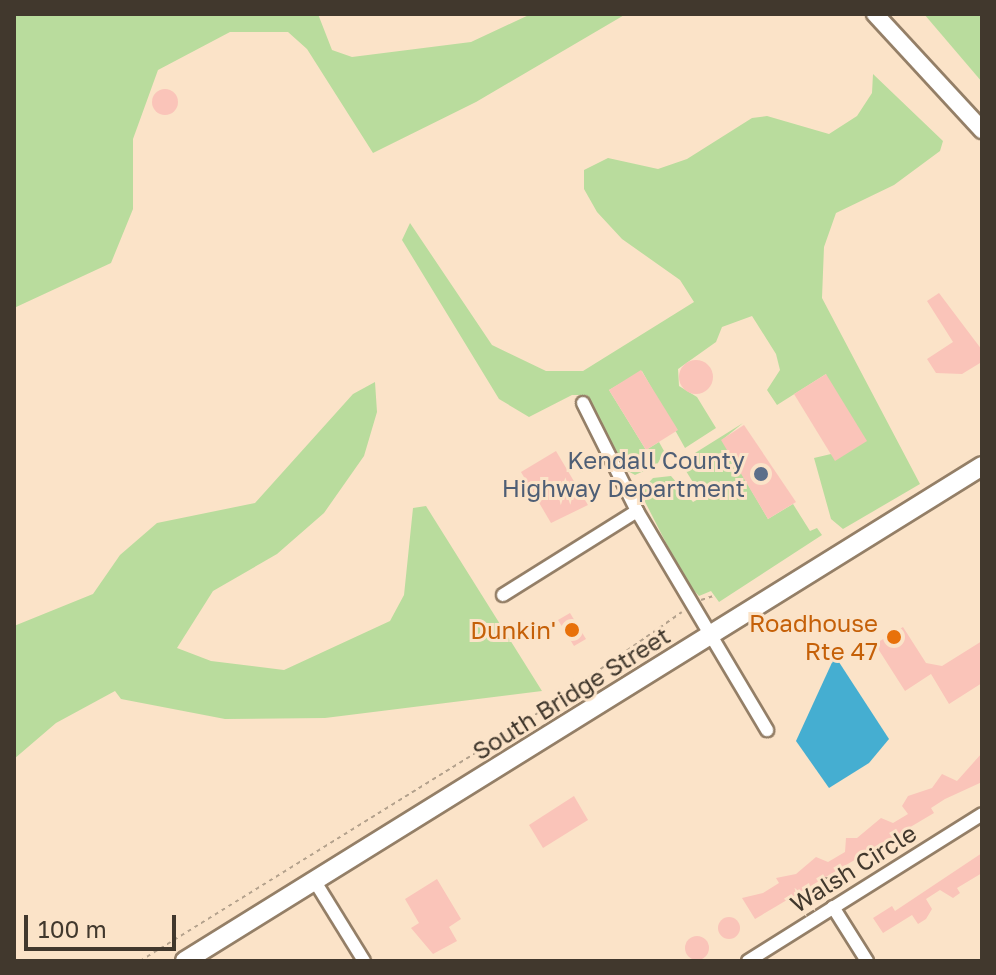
<!DOCTYPE html>
<html>
<head>
<meta charset="utf-8">
<style>
  body { margin:0 }
  #map { position:relative; width:996px; height:975px; overflow:hidden; background:#fbe3c8; font-family:"Golos Text",sans-serif }
  div>[style] { position:absolute }
  .green>* { inset:0; background:#b9dc9d }
  .water>* { inset:0; background:#45aed1 }
  .building>* { inset:0; background:#fac4b9 }
  .round { border-radius:50% }
  .path>* { height:2px; margin-top:-1px; transform-origin:0; background:repeating-linear-gradient(90deg,#b3a18c 0 4px,transparent 0 8px) }
  .roads { filter:drop-shadow(2px 0 #947f67) drop-shadow(-2px 0 #947f67) drop-shadow(0 2px #947f67) drop-shadow(0 -2px #947f67) }
  .minor>* { height:12px; margin:-6px; padding:0 6px; transform-origin:6px; border-radius:6px; background:#fff }
  .major>* { height:16px; margin:-8px; padding:0 8px; transform-origin:8px; border-radius:8px; background:#fff }
  .highway>* { height:18px; margin:-9px; padding:0 9px; transform-origin:9px; border-radius:9px; background:#fff }
  .dots>* { width:22px; height:22px; translate:-50% -50%; box-sizing:border-box; border:4px solid #fbe3c8; border-radius:50% }
  span { translate:-50% -50%; white-space:nowrap; text-align:center; line-height:1.15; -webkit-text-stroke:6px #fbe3c8; paint-order:stroke }
  .service-label { font-size:24px; color:#4e5e75 }
  .right { translate:-100% -50%; text-align:right }
  .food-label { font-size:24px; color:#c56008 }
  .street-label { font-size:24px; color:#41382d }
  .frame { position:absolute; inset:0; border:16px solid #41382d; pointer-events:none }
  .scale { position:absolute; left:24px; top:915px; width:152px; height:36px; box-sizing:border-box; border:4px solid #41382d; border-top:0; padding-left:10px; font-size:24px; line-height:28px; white-space:nowrap; color:#41382d; -webkit-text-stroke:6px #fbe3c8; paint-order:stroke }
</style>
</head>
<body>
<div id="map">
  <div class="green">
    <i style="clip-path:polygon(14px 14px,318px 14px,332px 50px,352px 57px,471px 42px,531px 14px,626px 14px,476px 102px,373px 153px,307px 49px,288px 32px,230px 32px,158px 70px,133px 139px,133px 209px,111px 263px,14px 308px)"></i>
    <i style="clip-path:polygon(924px 14px,982px 14px,982px 82px)"></i>
    <i style="clip-path:polygon(873px 74px,943px 141px,940px 151px,894px 185px,836px 213px,824px 247px,822px 298px,920px 484px,843px 529px,831px 519px,814px 458px,831px 454px,826px 374px,777px 405px,767px 390px,780px 370px,776px 354px,752px 316px,722px 327px,716px 342px,678px 369px,679px 386px,697px 397px,716px 428px,685px 448px,642px 371px,609px 390px,646px 450px,659px 442px,664px 451px,657px 465px,635px 475px,626px 470px,587px 395px,572px 395px,529px 417px,499px 399px,402px 240px,410px 223px,492px 345px,546px 371px,583px 371px,694px 302px,680px 280px,622px 239px,597px 212px,584px 189px,584px 170px,608px 158px,658px 169px,687px 159px,752px 118px,767px 116px,829px 134px,857px 116px,872px 93px)"></i>
    <i style="clip-path:polygon(375px 382px,377px 412px,364px 456px,324px 513px,277px 554px,213px 591px,177px 648px,211px 661px,284px 670px,390px 621px,404px 595px,413px 508px,426px 506px,542px 691px,325px 718px,225px 719px,121px 699px,115px 691px,56px 723px,14px 759px,14px 626px,93px 594px,120px 555px,157px 523px,255px 503px,353px 394px)"></i>
    <i style="clip-path:polygon(743px 423px,722px 440px,768px 519px,793px 504px,810px 531px,817px 528px,822px 535px,719px 602px,711px 591px,699px 596px,686px 582px,640px 492px,653px 478px,671px 476px,693px 502px,702px 497px,686px 471px,687px 458px)"></i>
  </div>
  <div class="water">
    <i style="clip-path:polygon(835px 656px,889px 739px,869px 763px,829px 788px,796px 741px)"></i>
  </div>
  <div class="building">
    <i class="round" style="left:152px;top:89px;width:26px;height:26px"></i>
    <i style="clip-path:polygon(939px 293px,982px 350px,980px 363px,962px 374px,936px 373px,927px 359px,953px 342px,927px 301px)"></i>
    <i class="round" style="left:679px;top:360px;width:34px;height:34px"></i>
    <i style="clip-path:polygon(641px 370px,678px 430px,646px 450px,609px 390px)"></i>
    <i style="clip-path:polygon(826px 374px,867px 441px,835px 461px,794px 394px)"></i>
    <i style="clip-path:polygon(744px 425px,796px 502px,768px 519px,721px 440px)"></i>
    <i style="clip-path:polygon(556px 451px,588px 505px,551px 523px,521px 472px)"></i>
    <i style="clip-path:polygon(570px 613px,586px 639px,574px 646px,558px 620px)"></i>
    <i style="clip-path:polygon(903px 627px,926px 663px,942px 666px,982px 641px,982px 683px,949px 704px,931px 674px,905px 691px,875px 644px)"></i>
    <i style="clip-path:polygon(982px 753px,982px 782px,945px 799px,931px 808px,934px 813px,755px 919px,742px 898px,763px 893px,779px 883px,776px 878px,796px 874px,816px 857px,828px 862px,845px 852px,846px 838px,857px 838px,881px 818px,893px 823px,908px 814px,902px 806px,908px 796px,932px 788px,942px 774px,957px 781px)"></i>
    <i style="clip-path:polygon(574px 796px,588px 820px,543px 848px,529px 825px)"></i>
    <i style="clip-path:polygon(982px 853px,982px 873px,957px 888px,960px 893px,953px 898px,940px 890px,926px 899px,932px 909px,926px 919px,918px 924px,912px 915px,883px 933px,873px 918px,892px 906px,895px 911px)"></i>
    <i style="clip-path:polygon(437px 879px,461px 919px,449px 927px,457px 941px,433px 954px,411px 928px,419px 923px,405px 899px)"></i>
    <i class="round" style="left:718px;top:917px;width:22px;height:22px"></i>
    <i class="round" style="left:685px;top:936px;width:24px;height:24px"></i>
  </div>
  <div class="path">
    <i style="left:701px;top:600px;width:13px;rotate:-18deg"></i>
    <i style="left:824px;top:878px;width:9px"></i>
    <i style="left:140px;top:961px;width:450px;rotate:-31.8deg"></i>
    <i style="left:522px;top:724px;width:195px;rotate:-35deg"></i>
  </div>
  <div class="roads">
    <div class="minor">
      <i style="left:583px;top:403px;width:121px;rotate:63.4deg"></i>
      <i style="left:637px;top:511px;width:255px;rotate:59.3deg"></i>
      <i style="left:503px;top:595px;width:158px;rotate:-32.1deg"></i>
      <i style="left:314px;top:880px;width:95px;rotate:58.3deg"></i>
      <i style="left:833px;top:907px;width:64px;rotate:57.8deg"></i>
      <i style="left:748px;top:961px;width:276px;rotate:-32.1deg"></i>
    </div>
    <div class="major">
      <i style="left:875px;top:14px;width:158px;rotate:47.3deg"></i>
    </div>
    <div class="highway">
      <i style="left:185px;top:961px;width:938px;rotate:-31.84deg"></i>
    </div>
  </div>
  <div class="dots">
    <i style="left:761px;top:474px;background:#5c6f8a"></i>
    <i style="left:572px;top:630px;background:#e8710a"></i>
    <i style="left:894px;top:637px;background:#e8710a"></i>
  </div>
  <div class="service-label">
    <span class="right" style="left:745px;top:474px">Kendall County<br>Highway Department</span>
  </div>
  <div class="food-label">
    <span class="right" style="left:878px;top:637px">Roadhouse<br>Rte 47</span>
    <span class="right" style="left:556px;top:630px">Dunkin'</span>
  </div>
  <div class="street-label">
    <span style="left:571px;top:693px;rotate:-32deg">South Bridge Street</span>
    <span style="left:853px;top:868px;rotate:-32deg">Walsh Circle</span>
  </div>
  <div class="frame"></div>
  <div class="scale">100 m</div>
</div>
</body>
</html>
